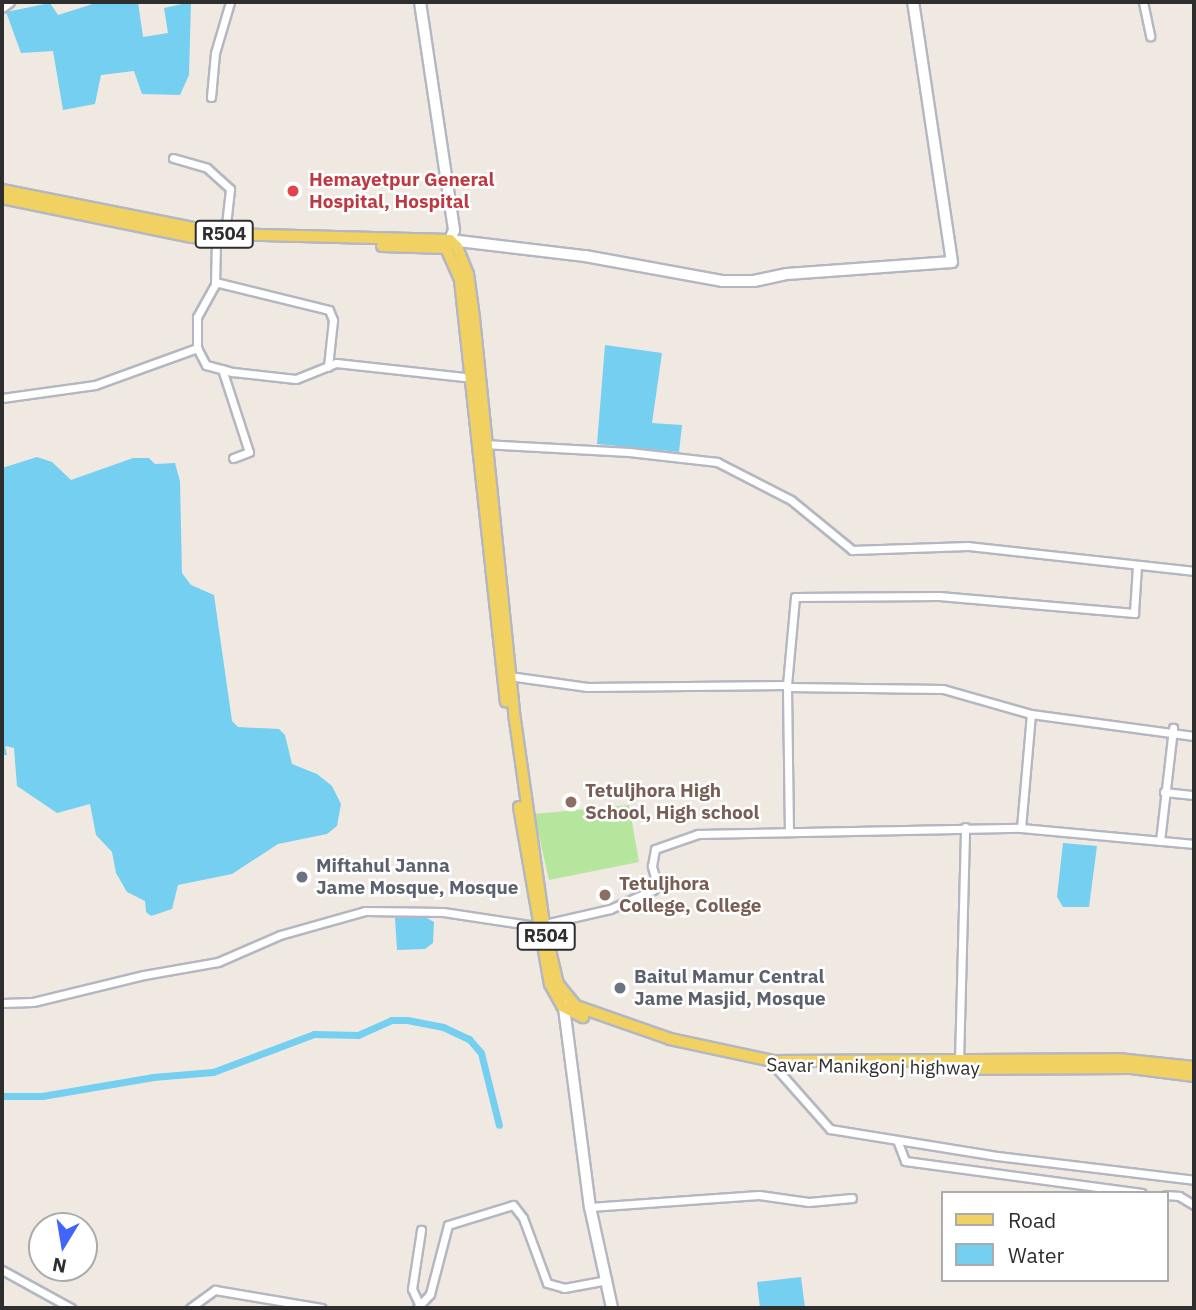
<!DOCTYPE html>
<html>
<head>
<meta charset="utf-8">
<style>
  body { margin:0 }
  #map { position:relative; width:1196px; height:1310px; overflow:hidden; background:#efe9e1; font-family:"IBM Plex Sans",sans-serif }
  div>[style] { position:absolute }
  .green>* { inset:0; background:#b6e59e }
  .water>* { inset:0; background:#75cff0 }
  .canal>* { height:7px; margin:-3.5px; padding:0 3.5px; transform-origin:3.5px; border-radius:3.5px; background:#75cff0 }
  .roads { filter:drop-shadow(2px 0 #b4b7c1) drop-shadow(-2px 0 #b4b7c1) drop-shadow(0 2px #b4b7c1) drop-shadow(0 -2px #b4b7c1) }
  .street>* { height:7px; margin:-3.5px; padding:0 3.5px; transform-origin:3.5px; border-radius:3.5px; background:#fff }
  .secondary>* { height:10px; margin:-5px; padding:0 5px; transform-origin:5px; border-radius:5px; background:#fff }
  .primary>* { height:10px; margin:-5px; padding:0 5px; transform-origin:5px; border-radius:5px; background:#f2d163 }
  .dots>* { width:19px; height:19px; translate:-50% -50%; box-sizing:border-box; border:4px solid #fff; border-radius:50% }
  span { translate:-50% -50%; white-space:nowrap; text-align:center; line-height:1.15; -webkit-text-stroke:5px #fff; paint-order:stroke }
  .shield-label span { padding:2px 5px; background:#fff; border:2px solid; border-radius:5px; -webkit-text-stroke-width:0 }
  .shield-label { font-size:18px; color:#2e2e2e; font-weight:700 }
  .health-label { font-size:19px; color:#be3a42; font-weight:700 }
  .left { translate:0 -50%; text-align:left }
  .education-label { font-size:19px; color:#785e54; font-weight:700 }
  .worship-label { font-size:19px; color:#5b616d; font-weight:700 }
  .street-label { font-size:19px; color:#2e2e2e }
  .frame { position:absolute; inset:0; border:4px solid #2e2e2e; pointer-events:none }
  .legend { position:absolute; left:941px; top:1191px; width:228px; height:91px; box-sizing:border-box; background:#fff; border:2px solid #ababab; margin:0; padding:9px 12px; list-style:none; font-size:21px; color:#2e2e2e }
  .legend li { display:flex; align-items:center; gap:14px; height:35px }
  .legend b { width:35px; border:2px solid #ababab }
  .north { position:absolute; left:28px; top:1212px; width:70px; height:70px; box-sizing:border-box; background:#fff; border:2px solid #ababab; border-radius:50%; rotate:191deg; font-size:19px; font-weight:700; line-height:28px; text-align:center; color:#2e2e2e }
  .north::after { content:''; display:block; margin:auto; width:24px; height:32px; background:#4264fb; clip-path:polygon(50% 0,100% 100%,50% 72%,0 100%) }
</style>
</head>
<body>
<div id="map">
  <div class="green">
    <i style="clip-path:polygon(629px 805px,639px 862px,549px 880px,534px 814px)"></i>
  </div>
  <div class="water">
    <i style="clip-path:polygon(99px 2px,138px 2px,143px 37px,168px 33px,164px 8px,191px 2px,189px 75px,180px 95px,142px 94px,134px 71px,101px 75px,95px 104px,63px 110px,53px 51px,21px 53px,6px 12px,50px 3px,58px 15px)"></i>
    <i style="clip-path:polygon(605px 345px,662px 353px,652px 423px,682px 425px,679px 452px,597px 444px)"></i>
    <i style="clip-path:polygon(37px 457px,52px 462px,71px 480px,133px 458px,149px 458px,155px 464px,175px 463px,180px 481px,182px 573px,191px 585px,214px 595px,232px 721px,238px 727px,279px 729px,285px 735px,292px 764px,317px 774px,332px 786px,341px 804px,337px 826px,327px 834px,278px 844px,232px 874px,178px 885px,172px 909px,151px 916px,146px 912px,145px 901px,127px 892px,116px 873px,112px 852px,96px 835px,90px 804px,57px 813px,17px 786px,14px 748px,5px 746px,7px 755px,2px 755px,2px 468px)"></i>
    <i style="clip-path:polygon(1063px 843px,1097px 846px,1089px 907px,1063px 907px,1057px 897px)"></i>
    <i style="clip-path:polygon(425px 917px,434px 922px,433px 943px,425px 949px,397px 950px,395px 918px)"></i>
    <i style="clip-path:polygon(801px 1277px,805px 1308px,760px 1308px,757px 1282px)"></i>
  </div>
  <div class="canal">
    <i style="left:2px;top:1096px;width:40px"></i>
    <i style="left:42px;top:1096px;width:113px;rotate:-9.7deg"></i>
    <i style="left:153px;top:1077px;width:60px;rotate:-4.8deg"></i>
    <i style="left:213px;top:1072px;width:108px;rotate:-20.6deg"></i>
    <i style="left:314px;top:1034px;width:44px;rotate:1.3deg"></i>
    <i style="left:358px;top:1035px;width:36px;rotate:-24deg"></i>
    <i style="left:391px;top:1020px;width:16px"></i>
    <i style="left:407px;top:1020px;width:37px;rotate:11deg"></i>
    <i style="left:443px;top:1027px;width:29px;rotate:25deg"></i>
    <i style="left:469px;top:1039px;width:18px;rotate:49deg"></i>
    <i style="left:481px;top:1053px;width:74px;rotate:76deg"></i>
  </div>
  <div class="roads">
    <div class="street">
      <i style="left:1143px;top:2px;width:35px;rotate:78deg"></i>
      <i style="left:211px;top:97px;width:44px;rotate:-84.8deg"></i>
      <i style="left:215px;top:53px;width:53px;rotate:-73.6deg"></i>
      <i style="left:173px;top:158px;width:35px;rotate:16deg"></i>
      <i style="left:207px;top:168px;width:31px;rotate:42deg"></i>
      <i style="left:230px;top:189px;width:45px;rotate:96.3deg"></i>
      <i style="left:215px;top:282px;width:117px;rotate:13.8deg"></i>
      <i style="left:329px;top:310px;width:11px;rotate:68deg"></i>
      <i style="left:333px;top:320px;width:47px;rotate:96.1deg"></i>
      <i style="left:197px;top:348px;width:31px;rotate:-90deg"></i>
      <i style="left:197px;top:317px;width:37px;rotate:-61deg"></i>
      <i style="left:215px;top:285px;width:44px;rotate:-88.7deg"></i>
      <i style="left:222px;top:369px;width:87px;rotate:72deg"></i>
      <i style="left:249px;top:452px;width:17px;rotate:159deg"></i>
      <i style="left:2px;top:398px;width:94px;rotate:-8deg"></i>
      <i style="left:95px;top:385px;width:109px;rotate:-19.9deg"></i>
      <i style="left:197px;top:348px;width:19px;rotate:62deg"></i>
      <i style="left:206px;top:365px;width:28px;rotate:15deg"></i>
      <i style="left:233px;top:372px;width:63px;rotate:6.3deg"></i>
      <i style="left:296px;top:379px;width:43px;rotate:-21.8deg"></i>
      <i style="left:336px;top:363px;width:138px;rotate:6.2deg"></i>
      <i style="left:483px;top:444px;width:146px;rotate:3.1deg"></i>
      <i style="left:629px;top:452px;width:89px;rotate:6.5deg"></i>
      <i style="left:717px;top:462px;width:83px;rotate:27.2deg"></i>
      <i style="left:791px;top:500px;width:79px;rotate:39.3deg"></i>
      <i style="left:852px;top:550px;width:116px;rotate:-2deg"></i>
      <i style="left:968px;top:546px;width:227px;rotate:6.3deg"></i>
      <i style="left:509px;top:676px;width:79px;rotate:8deg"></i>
      <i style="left:587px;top:687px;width:200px;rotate:-0.6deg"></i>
      <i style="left:787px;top:687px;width:156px;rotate:0.7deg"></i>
      <i style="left:943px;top:689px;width:91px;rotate:15.9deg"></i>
      <i style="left:1164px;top:792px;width:30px;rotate:6deg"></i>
      <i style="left:1021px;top:828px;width:114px;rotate:-85deg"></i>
      <i style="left:1031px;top:714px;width:164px;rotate:7.7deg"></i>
      <i style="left:789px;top:832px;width:147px;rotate:-90.8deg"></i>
      <i style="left:787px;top:685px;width:88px;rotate:-84.8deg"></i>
      <i style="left:795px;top:597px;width:144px;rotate:-0.4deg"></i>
      <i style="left:939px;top:596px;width:196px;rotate:5deg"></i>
      <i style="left:1134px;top:613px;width:48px;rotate:-86.4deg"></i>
      <i style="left:1160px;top:841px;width:114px;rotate:-83.4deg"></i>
      <i style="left:2px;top:1003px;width:31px;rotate:-2deg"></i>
      <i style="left:33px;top:1002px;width:114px;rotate:-13.7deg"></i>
      <i style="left:144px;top:975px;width:75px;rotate:-10deg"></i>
      <i style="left:218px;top:962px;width:68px;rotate:-23.5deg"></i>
      <i style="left:280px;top:935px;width:88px;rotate:-15.8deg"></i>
      <i style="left:365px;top:911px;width:78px;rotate:0.7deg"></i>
      <i style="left:443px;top:912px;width:94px;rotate:8.6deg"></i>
      <i style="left:536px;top:926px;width:76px;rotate:-12.9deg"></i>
      <i style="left:610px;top:909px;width:47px;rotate:-23.8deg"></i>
      <i style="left:653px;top:890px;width:7px;rotate:-56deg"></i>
      <i style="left:657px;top:884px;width:19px;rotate:-106deg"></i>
      <i style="left:652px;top:866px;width:17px;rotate:-80deg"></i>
      <i style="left:655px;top:849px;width:46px;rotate:-19.2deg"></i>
      <i style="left:698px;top:834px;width:323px;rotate:-1.1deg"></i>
      <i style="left:1021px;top:828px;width:174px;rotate:5.3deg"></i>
      <i style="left:959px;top:1061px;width:234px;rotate:-88.5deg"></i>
      <i style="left:776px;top:1068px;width:81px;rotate:48.5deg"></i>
      <i style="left:830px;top:1129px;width:169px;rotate:9.2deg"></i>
      <i style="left:997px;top:1156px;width:198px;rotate:6.9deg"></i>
      <i style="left:897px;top:1140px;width:22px;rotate:69deg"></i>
      <i style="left:905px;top:1161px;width:239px;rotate:7.7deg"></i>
      <i style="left:1166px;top:1195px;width:13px;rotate:4deg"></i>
      <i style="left:1179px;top:1196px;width:17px;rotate:31deg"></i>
      <i style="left:590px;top:1207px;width:169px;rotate:-4.1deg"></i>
      <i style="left:759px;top:1195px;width:50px;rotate:8deg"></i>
      <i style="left:809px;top:1202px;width:43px;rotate:-5.3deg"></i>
      <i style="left:2px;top:1270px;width:79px;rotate:28.8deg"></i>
      <i style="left:420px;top:1306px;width:19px;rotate:-115deg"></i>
      <i style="left:412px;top:1289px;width:60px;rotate:-81.3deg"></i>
      <i style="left:190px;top:1308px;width:31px;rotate:-36deg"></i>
      <i style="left:215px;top:1290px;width:108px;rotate:9.6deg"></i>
      <i style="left:417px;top:1308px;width:19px;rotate:-47deg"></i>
      <i style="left:430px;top:1294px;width:71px;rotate:-75.4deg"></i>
      <i style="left:448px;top:1225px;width:68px;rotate:-17.1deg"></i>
      <i style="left:513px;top:1205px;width:16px;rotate:52deg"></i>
      <i style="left:523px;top:1218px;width:69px;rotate:69.7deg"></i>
      <i style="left:547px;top:1283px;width:18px;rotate:16deg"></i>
      <i style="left:564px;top:1288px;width:44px;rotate:-10.5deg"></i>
    </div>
    <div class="secondary">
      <i style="left:420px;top:2px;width:231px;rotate:81.5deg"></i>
      <i style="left:454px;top:230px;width:11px;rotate:112deg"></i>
      <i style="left:450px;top:240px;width:136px;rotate:6.8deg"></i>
      <i style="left:585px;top:256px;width:139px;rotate:10.3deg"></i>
      <i style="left:722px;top:281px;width:32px"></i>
      <i style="left:754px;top:281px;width:34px;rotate:-12deg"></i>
      <i style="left:787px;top:274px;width:165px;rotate:-4.2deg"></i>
      <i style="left:952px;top:262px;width:263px;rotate:-98.5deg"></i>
      <i style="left:2px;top:7px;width:9px;rotate:-36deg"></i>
      <i style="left:563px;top:1000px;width:209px;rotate:82.6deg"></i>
      <i style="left:590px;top:1207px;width:103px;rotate:77.7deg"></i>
    </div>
    <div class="primary">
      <i style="left:2px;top:190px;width:227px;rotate:11.2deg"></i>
      <i style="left:225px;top:234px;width:225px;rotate:1.5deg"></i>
      <i style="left:450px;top:240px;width:10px;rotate:45deg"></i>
      <i style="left:457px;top:247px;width:29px;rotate:68deg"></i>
      <i style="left:468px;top:274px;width:44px;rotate:82.2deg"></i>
      <i style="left:474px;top:318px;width:404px;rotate:84.2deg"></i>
      <i style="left:515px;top:720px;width:207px;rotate:81.9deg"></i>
      <i style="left:544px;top:925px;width:61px;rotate:76.7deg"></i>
      <i style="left:558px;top:984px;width:28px;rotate:51deg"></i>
      <i style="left:576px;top:1006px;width:100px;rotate:19.3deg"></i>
      <i style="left:670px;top:1039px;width:105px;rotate:12.1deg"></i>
      <i style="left:773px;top:1061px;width:345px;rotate:-0.3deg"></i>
      <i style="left:1118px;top:1059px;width:76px;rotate:6deg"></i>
      <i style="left:2px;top:198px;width:194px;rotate:11.6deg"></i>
      <i style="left:192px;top:237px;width:44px;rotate:5.2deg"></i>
      <i style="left:382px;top:246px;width:64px;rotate:1.8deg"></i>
      <i style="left:446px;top:248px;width:35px;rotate:66deg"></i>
      <i style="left:460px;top:280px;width:424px;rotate:83.8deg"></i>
      <i style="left:519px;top:807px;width:180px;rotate:80.1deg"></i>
      <i style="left:550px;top:984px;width:25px;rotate:61deg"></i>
      <i style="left:562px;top:1006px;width:24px;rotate:28deg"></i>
      <i style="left:942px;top:1069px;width:189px;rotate:-0.3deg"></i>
      <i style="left:1131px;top:1068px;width:64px;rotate:7.2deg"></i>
    </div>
  </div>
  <div class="dots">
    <i style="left:293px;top:191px;background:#e0444e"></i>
    <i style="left:571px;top:802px;background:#8d6e63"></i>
    <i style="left:302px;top:877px;background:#6b7280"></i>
    <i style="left:605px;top:895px;background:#8d6e63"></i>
    <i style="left:620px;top:988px;background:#6b7280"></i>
  </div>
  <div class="shield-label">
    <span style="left:224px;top:234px">R504</span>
    <span style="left:546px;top:936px">R504</span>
  </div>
  <div class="health-label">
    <span class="left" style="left:309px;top:191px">Hemayetpur General<br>Hospital, Hospital</span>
  </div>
  <div class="education-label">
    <span class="left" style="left:585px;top:802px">Tetuljhora High<br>School, High school</span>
    <span class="left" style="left:619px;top:895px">Tetuljhora<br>College, College</span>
  </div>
  <div class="worship-label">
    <span class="left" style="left:316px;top:877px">Miftahul Janna<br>Jame Mosque, Mosque</span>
    <span class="left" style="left:634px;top:988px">Baitul Mamur Central<br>Jame Masjid, Mosque</span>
  </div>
  <div class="street-label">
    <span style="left:873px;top:1067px;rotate:1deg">Savar Manikgonj highway</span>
  </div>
  <div class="frame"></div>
  <ul class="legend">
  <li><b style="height:9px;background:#f2d163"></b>Road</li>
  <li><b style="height:19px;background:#75cff0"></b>Water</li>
  </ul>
  <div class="north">N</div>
</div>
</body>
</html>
